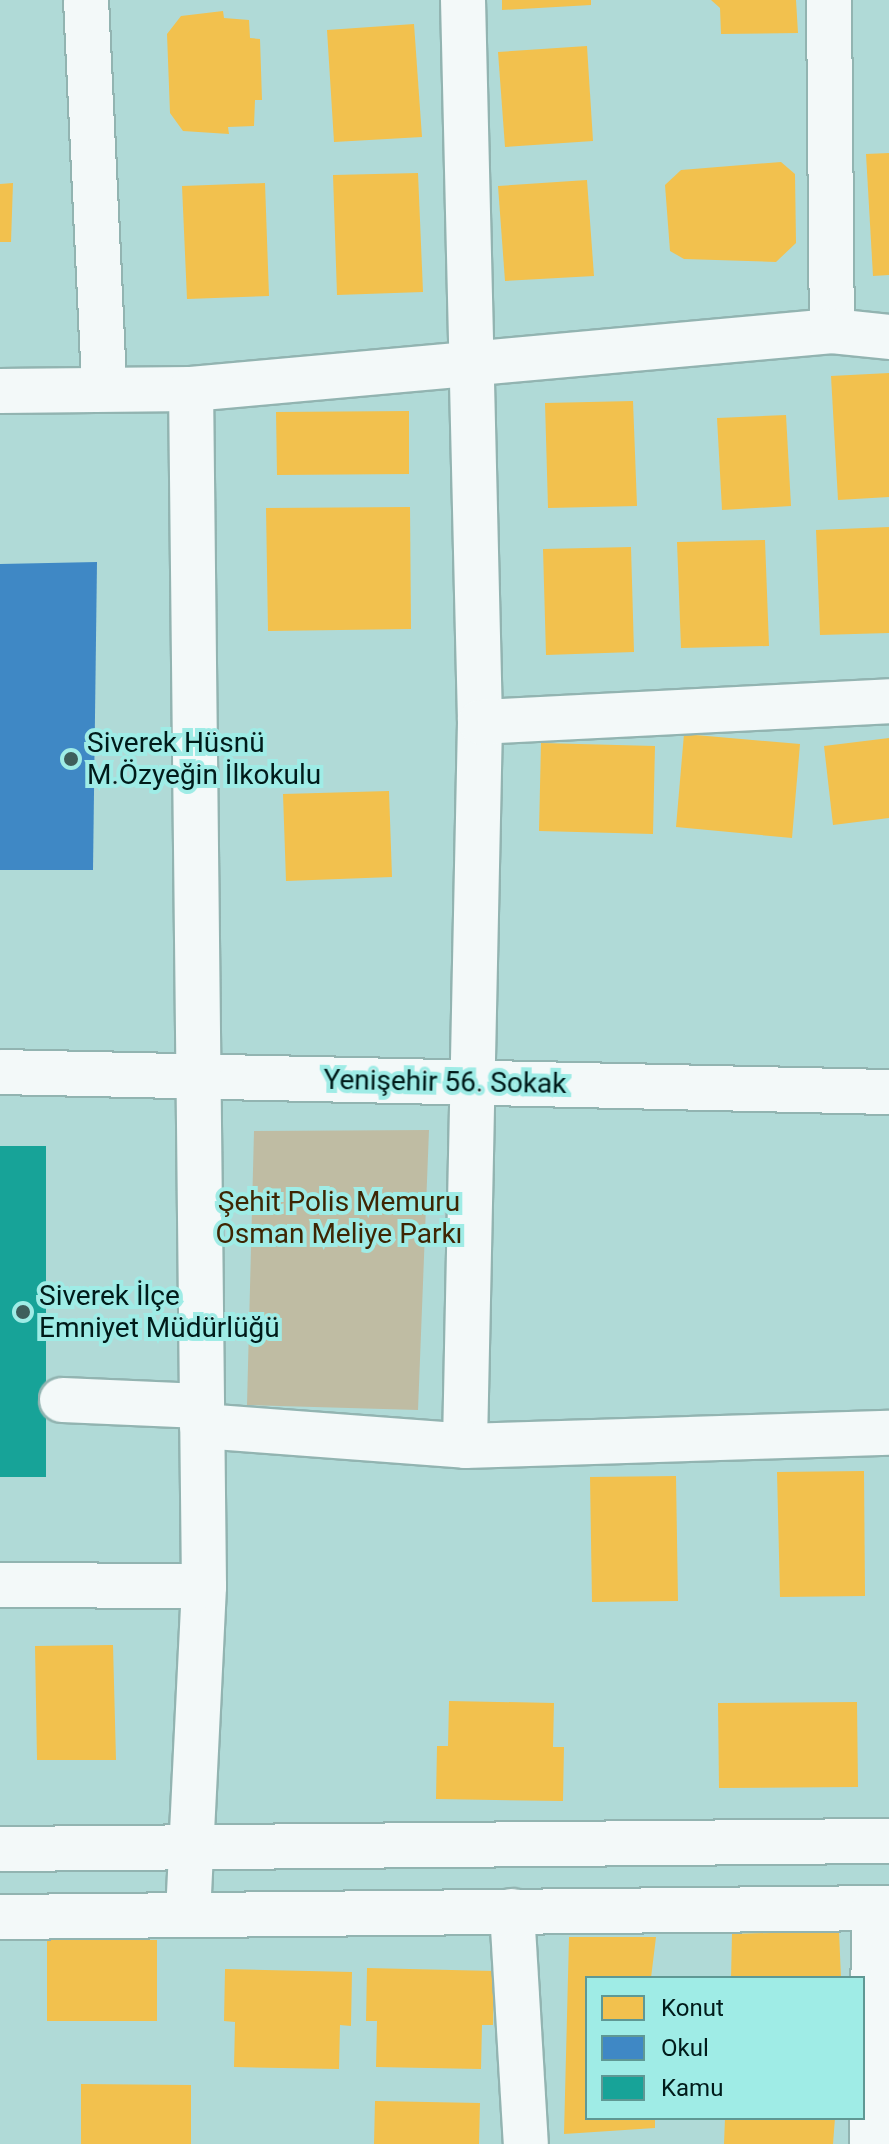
<!DOCTYPE html>
<html>
<head>
<meta charset="utf-8">
<style>
  body { margin:0 }
  #map { position:relative; width:889px; height:2144px; overflow:hidden; background:#b0dad7; font-family:Roboto,sans-serif }
  div>[style] { position:absolute }
  .green>* { inset:0; background:#bfbca3 }
  .homes>* { inset:0; background:#f2c14e }
  .schools>* { inset:0; background:#3f88c5 }
  .public>* { inset:0; background:#17a398 }
  .roads { filter:drop-shadow(2px 0 #92b4b1) drop-shadow(-2px 0 #92b4b1) drop-shadow(0 2px #92b4b1) drop-shadow(0 -2px #92b4b1) }
  .minor>* { height:44px; margin:-22px; padding:0 22px; transform-origin:22px; border-radius:22px; background:#f3f9f9 }
  .dots>* { width:22px; height:22px; translate:-50% -50%; box-sizing:border-box; border:4px solid #9fece6; border-radius:50% }
  span { translate:-50% -50%; white-space:nowrap; text-align:center; line-height:1.15; -webkit-text-stroke:8px #9fece6; paint-order:stroke }
  .poi-label { font-size:28px; color:#001b1a }
  .left { translate:0 -50%; text-align:left }
  .street-label { font-size:28px; color:#001b1a }
  .park-label { font-size:28px; color:#3e2503 }
  .legend { position:absolute; left:585px; top:1976px; width:280px; height:144px; box-sizing:border-box; background:#9fece6; border:2px solid #5f9894; margin:0; padding:10px 14px; list-style:none; font-size:24px; color:#001b1a }
  .legend li { display:flex; align-items:center; gap:16px; height:40px }
  .legend b { width:40px; border:2px solid #5f9894 }
</style>
</head>
<body>
<div id="map">
  <div class="green">
    <i style="clip-path:polygon(429px 1130px,418px 1410px,247px 1405px,254px 1131px)"></i>
  </div>
  <div class="homes">
    <i style="clip-path:polygon(502px 0,591px 0,591px 5px,502px 10px)"></i>
    <i style="clip-path:polygon(711px 0,796px 0,798px 33px,721px 34px,720px 8px)"></i>
    <i style="clip-path:polygon(223px 11px,224px 18px,249px 20px,250px 38px,260px 39px,262px 100px,255px 100px,254px 126px,228px 127px,229px 134px,183px 131px,170px 113px,167px 34px,181px 16px)"></i>
    <i style="clip-path:polygon(414px 24px,422px 137px,334px 142px,327px 30px)"></i>
    <i style="clip-path:polygon(587px 46px,593px 141px,505px 147px,498px 52px)"></i>
    <i style="clip-path:polygon(889px 153px,889px 275px,873px 276px,866px 154px)"></i>
    <i style="clip-path:polygon(781px 162px,795px 174px,796px 243px,776px 262px,684px 259px,670px 251px,665px 185px,681px 170px)"></i>
    <i style="clip-path:polygon(418px 173px,423px 292px,337px 295px,333px 175px)"></i>
    <i style="clip-path:polygon(587px 180px,594px 276px,505px 281px,498px 186px)"></i>
    <i style="clip-path:polygon(13px 183px,11px 242px,0 242px,0 184px)"></i>
    <i style="clip-path:polygon(265px 183px,269px 296px,187px 299px,182px 186px)"></i>
    <i style="clip-path:polygon(889px 373px,889px 497px,838px 500px,831px 376px)"></i>
    <i style="clip-path:polygon(633px 401px,637px 506px,548px 508px,545px 403px)"></i>
    <i style="clip-path:polygon(409px 411px,409px 474px,277px 475px,276px 412px)"></i>
    <i style="clip-path:polygon(786px 415px,791px 506px,722px 510px,717px 418px)"></i>
    <i style="clip-path:polygon(410px 507px,411px 629px,268px 631px,266px 508px)"></i>
    <i style="clip-path:polygon(889px 527px,889px 633px,820px 635px,816px 530px)"></i>
    <i style="clip-path:polygon(765px 540px,769px 646px,681px 648px,677px 542px)"></i>
    <i style="clip-path:polygon(631px 547px,634px 652px,546px 655px,543px 549px)"></i>
    <i style="clip-path:polygon(684px 734px,800px 744px,792px 838px,676px 827px)"></i>
    <i style="clip-path:polygon(889px 738px,889px 818px,833px 825px,824px 746px)"></i>
    <i style="clip-path:polygon(541px 743px,655px 746px,653px 834px,539px 831px)"></i>
    <i style="clip-path:polygon(389px 791px,392px 877px,286px 881px,283px 794px)"></i>
    <i style="clip-path:polygon(864px 1471px,865px 1596px,780px 1597px,777px 1472px)"></i>
    <i style="clip-path:polygon(676px 1476px,678px 1601px,592px 1602px,590px 1477px)"></i>
    <i style="clip-path:polygon(113px 1645px,116px 1760px,37px 1760px,35px 1646px)"></i>
    <i style="clip-path:polygon(449px 1701px,554px 1703px,553px 1747px,564px 1747px,563px 1801px,436px 1799px,437px 1746px,448px 1746px)"></i>
    <i style="clip-path:polygon(857px 1702px,858px 1787px,719px 1788px,718px 1703px)"></i>
    <i style="clip-path:polygon(839px 1931px,841px 1978px,731px 1978px,732px 1934px)"></i>
    <i style="clip-path:polygon(569px 1937px,656px 1937px,651px 1978px,587px 1978px,587px 2118px,655px 2118px,655px 2128px,564px 2134px)"></i>
    <i style="clip-path:polygon(47px 1940px,157px 1940px,157px 2021px,47px 2021px)"></i>
    <i style="clip-path:polygon(367px 1968px,494px 1971px,493px 2025px,482px 2025px,481px 2069px,376px 2067px,377px 2021px,366px 2021px)"></i>
    <i style="clip-path:polygon(225px 1969px,352px 1972px,351px 2026px,340px 2025px,339px 2069px,234px 2067px,235px 2022px,224px 2021px)"></i>
    <i style="clip-path:polygon(81px 2084px,191px 2085px,191px 2144px,81px 2144px)"></i>
    <i style="clip-path:polygon(375px 2101px,480px 2103px,479px 2144px,374px 2144px)"></i>
    <i style="clip-path:polygon(725px 2118px,835px 2118px,833px 2144px,724px 2144px)"></i>
  </div>
  <div class="schools">
    <i style="clip-path:polygon(97px 562px,93px 870px,0 870px,0 564px)"></i>
  </div>
  <div class="public">
    <i style="clip-path:polygon(0 1146px,46px 1146px,46px 1477px,0 1477px)"></i>
  </div>
  <div class="roads">
    <div class="minor">
      <i style="left:86px;top:0;width:388px;rotate:87.3deg"></i>
      <i style="left:463px;top:0;width:722px;rotate:88.65deg"></i>
      <i style="left:480px;top:722px;width:724px;rotate:91.19deg"></i>
      <i style="left:829px;top:0;width:331px;rotate:89.5deg"></i>
      <i style="left:0;top:391px;width:191px;rotate:-0.6deg"></i>
      <i style="left:191px;top:389px;width:644px;rotate:-5.17deg"></i>
      <i style="left:832px;top:331px;width:57px;rotate:6deg"></i>
      <i style="left:480px;top:722px;width:410px;rotate:-2.9deg"></i>
      <i style="left:0;top:1072px;width:889px;rotate:1.29deg"></i>
      <i style="left:62px;top:1400px;width:140px;rotate:2.5deg"></i>
      <i style="left:202px;top:1426px;width:264px;rotate:4.3deg"></i>
      <i style="left:465px;top:1446px;width:424px;rotate:-1.8deg"></i>
      <i style="left:0;top:1585px;width:204px;rotate:0.3deg"></i>
      <i style="left:0;top:1849px;width:889px;rotate:-0.52deg"></i>
      <i style="left:512px;top:1911px;width:233px;rotate:86.6deg"></i>
      <i style="left:188px;top:1914px;width:328px;rotate:-87.2deg"></i>
      <i style="left:204px;top:1586px;width:1197px;rotate:-90.62deg"></i>
      <i style="left:0;top:1917px;width:889px;rotate:-0.58deg"></i>
      <i style="left:872px;top:2144px;width:236px;rotate:-89.5deg"></i>
    </div>
  </div>
  <div class="dots">
    <i style="left:71px;top:759px;background:#3e5e5c"></i>
    <i style="left:23px;top:1312px;background:#3e5e5c"></i>
  </div>
  <div class="poi-label">
    <span class="left" style="left:87px;top:759px">Siverek Hüsnü<br>M.Özyeğin İlkokulu</span>
    <span class="left" style="left:39px;top:1312px">Siverek İlçe<br>Emniyet Müdürlüğü</span>
  </div>
  <div class="street-label">
    <span style="left:445px;top:1082px;rotate:1deg">Yenişehir 56. Sokak</span>
  </div>
  <div class="park-label">
    <span style="left:339px;top:1218px">Şehit Polis Memuru<br>Osman Meliye Parkı</span>
  </div>
  <ul class="legend">
  <li><b style="height:22px;background:#f2c14e"></b>Konut</li>
  <li><b style="height:22px;background:#3f88c5"></b>Okul</li>
  <li><b style="height:22px;background:#17a398"></b>Kamu</li>
  </ul>
</div>
</body>
</html>
